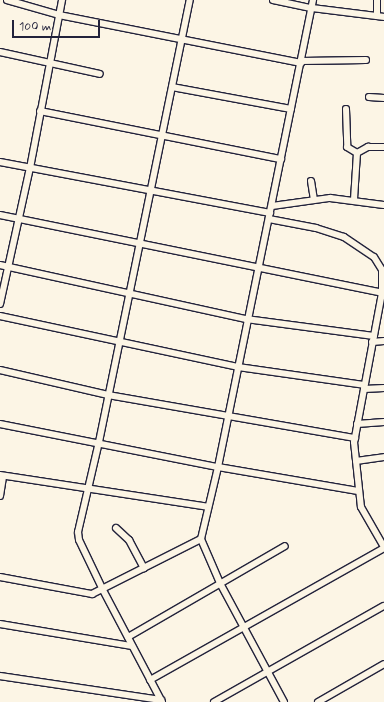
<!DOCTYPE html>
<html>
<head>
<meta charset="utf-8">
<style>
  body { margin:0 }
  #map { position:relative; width:384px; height:702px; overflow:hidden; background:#fcf5e5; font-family:Mynerve,sans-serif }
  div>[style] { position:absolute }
  .roads { filter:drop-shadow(1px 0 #22223b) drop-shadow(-1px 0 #22223b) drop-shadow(0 1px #22223b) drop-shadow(0 -1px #22223b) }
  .minor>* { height:6px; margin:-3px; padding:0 3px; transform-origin:3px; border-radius:3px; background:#fcf5e5 }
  span { translate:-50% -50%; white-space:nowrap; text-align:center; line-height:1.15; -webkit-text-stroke:3px #fcf5e5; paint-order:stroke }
  .scale { position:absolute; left:12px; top:20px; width:88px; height:18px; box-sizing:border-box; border:2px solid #22223b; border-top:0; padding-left:5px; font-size:12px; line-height:14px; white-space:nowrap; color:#22223b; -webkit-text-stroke:3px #fcf5e5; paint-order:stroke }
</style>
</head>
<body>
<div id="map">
  <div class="roads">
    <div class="minor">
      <i style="left:7px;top:0;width:54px;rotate:16.1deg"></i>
      <i style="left:59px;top:15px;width:247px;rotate:11.2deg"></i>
      <i style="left:273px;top:0;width:40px;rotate:12deg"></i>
      <i style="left:312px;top:8px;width:73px;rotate:7.1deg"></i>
      <i style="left:377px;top:16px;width:16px;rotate:-90deg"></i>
      <i style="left:0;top:52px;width:102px;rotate:12.4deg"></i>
      <i style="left:301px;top:61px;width:65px;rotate:-0.9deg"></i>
      <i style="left:172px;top:87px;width:121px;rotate:10.5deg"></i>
      <i style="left:369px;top:97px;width:15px;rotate:4deg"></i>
      <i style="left:346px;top:109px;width:38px;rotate:88deg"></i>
      <i style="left:347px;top:147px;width:12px;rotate:31deg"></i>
      <i style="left:357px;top:153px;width:47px;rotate:93.7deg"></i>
      <i style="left:40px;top:111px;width:246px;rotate:11.3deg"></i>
      <i style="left:357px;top:153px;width:13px;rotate:-29deg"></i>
      <i style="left:368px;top:147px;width:16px"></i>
      <i style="left:0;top:162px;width:275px;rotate:10.7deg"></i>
      <i style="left:311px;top:181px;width:19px;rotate:81deg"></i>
      <i style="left:272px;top:206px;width:59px;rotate:-7.9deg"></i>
      <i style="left:330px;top:198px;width:54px;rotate:7.4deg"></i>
      <i style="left:0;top:215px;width:390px;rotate:11.5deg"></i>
      <i style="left:269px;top:219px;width:48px;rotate:10.8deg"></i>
      <i style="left:316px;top:228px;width:29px;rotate:18deg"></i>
      <i style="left:344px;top:237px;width:36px;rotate:34deg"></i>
      <i style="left:374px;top:257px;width:15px;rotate:58deg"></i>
      <i style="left:382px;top:270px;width:23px;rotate:90deg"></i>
      <i style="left:382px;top:293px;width:152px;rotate:100.6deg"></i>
      <i style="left:354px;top:442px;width:65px;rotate:83.9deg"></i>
      <i style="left:361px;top:507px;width:46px;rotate:60.1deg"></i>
      <i style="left:0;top:265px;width:252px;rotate:12.4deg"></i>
      <i style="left:246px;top:319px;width:129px;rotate:7.6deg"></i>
      <i style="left:0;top:304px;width:139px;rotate:-77.6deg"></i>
      <i style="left:30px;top:168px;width:171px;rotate:-79.2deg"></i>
      <i style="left:0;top:316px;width:243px;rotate:12.1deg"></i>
      <i style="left:238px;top:367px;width:127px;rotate:8.1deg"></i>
      <i style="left:372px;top:342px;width:12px;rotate:-5deg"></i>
      <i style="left:0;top:370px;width:111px;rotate:13deg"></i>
      <i style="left:108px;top:395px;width:251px;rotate:9.9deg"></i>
      <i style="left:364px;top:389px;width:20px;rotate:-3deg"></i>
      <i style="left:0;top:424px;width:222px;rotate:11.2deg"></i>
      <i style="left:218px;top:467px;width:142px;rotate:9.7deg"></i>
      <i style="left:357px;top:424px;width:27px;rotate:-4deg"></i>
      <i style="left:356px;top:461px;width:28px;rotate:-8deg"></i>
      <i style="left:0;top:475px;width:210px;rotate:8.7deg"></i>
      <i style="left:0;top:496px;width:20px;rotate:-81deg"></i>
      <i style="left:116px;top:528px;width:18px;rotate:43deg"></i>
      <i style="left:129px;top:540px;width:32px;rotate:62deg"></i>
      <i style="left:0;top:577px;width:94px;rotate:10.5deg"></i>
      <i style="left:92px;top:594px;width:122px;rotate:-26.8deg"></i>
      <i style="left:0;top:624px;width:134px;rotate:9.5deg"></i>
      <i style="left:128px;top:637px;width:181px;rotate:-30.1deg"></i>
      <i style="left:0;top:676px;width:163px;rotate:8.5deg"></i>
      <i style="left:150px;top:680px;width:269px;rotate:-29.4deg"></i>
      <i style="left:162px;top:702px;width:127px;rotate:-117.8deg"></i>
      <i style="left:103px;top:590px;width:55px;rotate:-115.6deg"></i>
      <i style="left:79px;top:540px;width:8px;rotate:-97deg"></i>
      <i style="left:78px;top:532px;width:92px;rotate:-76.9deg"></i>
      <i style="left:99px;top:442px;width:451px;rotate:-78.4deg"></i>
      <i style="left:214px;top:702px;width:195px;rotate:-29.5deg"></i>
      <i style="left:284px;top:702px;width:135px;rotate:-118.3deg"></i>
      <i style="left:220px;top:583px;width:48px;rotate:-113.4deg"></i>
      <i style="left:201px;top:539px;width:74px;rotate:-76.7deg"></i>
      <i style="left:218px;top:467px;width:477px;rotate:-78.5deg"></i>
      <i style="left:318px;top:702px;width:76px;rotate:-29.9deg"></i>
    </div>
  </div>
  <div class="scale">100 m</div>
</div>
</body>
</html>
